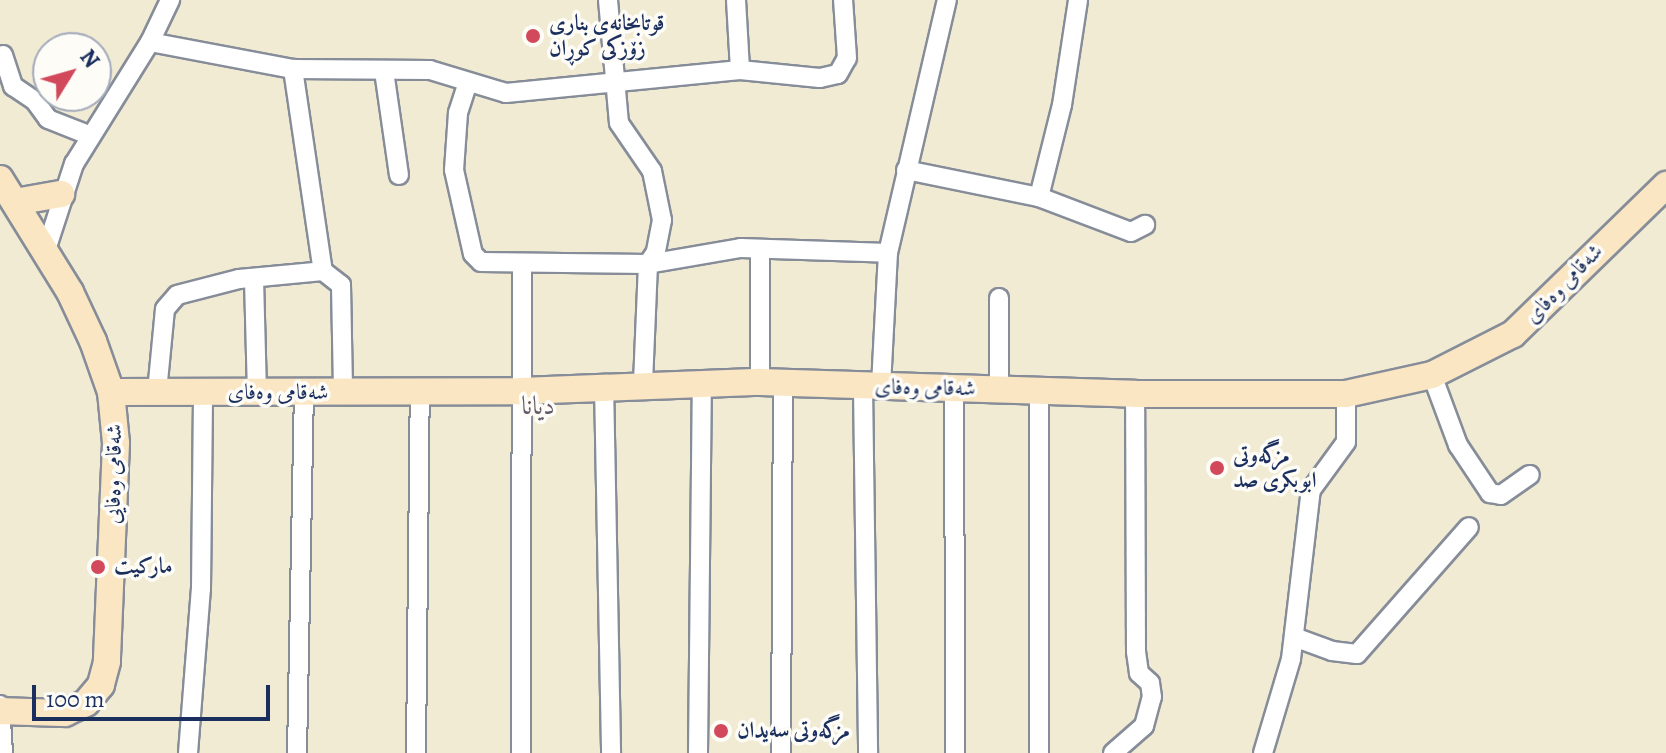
<!DOCTYPE html>
<html>
<head>
<meta charset="utf-8">
<style>
  body { margin:0 }
  #map { position:relative; width:1666px; height:753px; overflow:hidden; background:#f1ebd4; font-family:Alegreya,Amiri,serif }
  div>[style] { position:absolute }
  .roads { filter:drop-shadow(2px 0 #868d99) drop-shadow(-2px 0 #868d99) drop-shadow(0 2px #868d99) drop-shadow(0 -2px #868d99) }
  .street>* { height:18px; margin:-9px; padding:0 9px; transform-origin:9px; border-radius:9px; background:#fff }
  .secondary>* { height:26px; margin:-13px; padding:0 13px; transform-origin:13px; border-radius:13px; background:#fbe6c3 }
  .dots>* { width:22px; height:22px; translate:-50% -50%; box-sizing:border-box; border:4px solid #fdfcf7; border-radius:50% }
  span { translate:-50% -50%; white-space:nowrap; text-align:center; line-height:1.15; -webkit-text-stroke:7px #fdfcf7; paint-order:stroke }
  .poi-label { font-size:22px; color:#1b2f5e; font-weight:700 }
  .left { translate:0 -50%; text-align:left }
  .street-label { font-size:22px; color:#1b2f5e }
  .quarter-label { font-size:26px; color:#625868 }
  .north { position:absolute; left:32px; top:32px; width:80px; height:80px; box-sizing:border-box; background:#fdfcf7; border:2px solid #a3aaba; border-radius:50%; rotate:53deg; font-size:22px; font-weight:700; line-height:32px; text-align:center; color:#1b2f5e }
  .north::after { content:''; display:block; margin:auto; width:28px; height:36px; background:#d1495b; clip-path:polygon(50% 0,100% 100%,50% 72%,0 100%) }
  .scale { position:absolute; left:32px; top:685px; width:238px; height:36px; box-sizing:border-box; border:4px solid #1b2f5e; border-top:0; padding-left:10px; font-size:24px; line-height:28px; white-space:nowrap; color:#1b2f5e; -webkit-text-stroke:6px #fdfcf7; paint-order:stroke }
</style>
</head>
<body>
<div id="map">
  <div class="roads">
    <div class="street">
      <i style="left:608px;top:0;width:123px;rotate:84.9deg"></i>
      <i style="left:619px;top:123px;width:58px;rotate:55.5deg"></i>
      <i style="left:652px;top:171px;width:50px;rotate:78.5deg"></i>
      <i style="left:662px;top:220px;width:33px;rotate:101deg"></i>
      <i style="left:656px;top:252px;width:14px;rotate:124deg"></i>
      <i style="left:648px;top:264px;width:120px;rotate:92.4deg"></i>
      <i style="left:736px;top:0;width:70px;rotate:86.7deg"></i>
      <i style="left:150px;top:42px;width:146px;rotate:10.7deg"></i>
      <i style="left:293px;top:69px;width:137px;rotate:0.4deg"></i>
      <i style="left:430px;top:70px;width:79px;rotate:16.8deg"></i>
      <i style="left:506px;top:93px;width:235px;rotate:-5.6deg"></i>
      <i style="left:740px;top:70px;width:80px;rotate:5.7deg"></i>
      <i style="left:820px;top:78px;width:18px;rotate:-13deg"></i>
      <i style="left:838px;top:74px;width:18px;rotate:-61deg"></i>
      <i style="left:847px;top:58px;width:58px;rotate:-93.9deg"></i>
      <i style="left:3px;top:55px;width:33px;rotate:72deg"></i>
      <i style="left:13px;top:86px;width:27px;rotate:34deg"></i>
      <i style="left:35px;top:101px;width:22px;rotate:54deg"></i>
      <i style="left:48px;top:119px;width:46px;rotate:21.6deg"></i>
      <i style="left:293px;top:69px;width:204px;rotate:81.6deg"></i>
      <i style="left:384px;top:71px;width:105px;rotate:81.8deg"></i>
      <i style="left:468px;top:82px;width:33px;rotate:108deg"></i>
      <i style="left:458px;top:113px;width:57px;rotate:94deg"></i>
      <i style="left:454px;top:170px;width:86px;rotate:77.3deg"></i>
      <i style="left:473px;top:254px;width:11px;rotate:45deg"></i>
      <i style="left:481px;top:262px;width:167px;rotate:0.7deg"></i>
      <i style="left:648px;top:264px;width:94px;rotate:-9.8deg"></i>
      <i style="left:741px;top:248px;width:147px;rotate:1.9deg"></i>
      <i style="left:906px;top:170px;width:136px;rotate:11.5deg"></i>
      <i style="left:1039px;top:197px;width:98px;rotate:20.8deg"></i>
      <i style="left:1131px;top:232px;width:16px;rotate:-27deg"></i>
      <i style="left:1039px;top:197px;width:95px;rotate:-76deg"></i>
      <i style="left:1062px;top:105px;width:106px;rotate:-81.3deg"></i>
      <i style="left:760px;top:249px;width:133px;rotate:90deg"></i>
      <i style="left:45px;top:253px;width:94px;rotate:-72deg"></i>
      <i style="left:74px;top:164px;width:144px;rotate:-58.1deg"></i>
      <i style="left:150px;top:42px;width:47px;rotate:-64.5deg"></i>
      <i style="left:254px;top:279px;width:114px;rotate:88.5deg"></i>
      <i style="left:1432px;top:375px;width:75px;rotate:69.6deg"></i>
      <i style="left:1458px;top:445px;width:58px;rotate:56.3deg"></i>
      <i style="left:1490px;top:493px;width:11px;rotate:10deg"></i>
      <i style="left:1501px;top:495px;width:35px;rotate:-35deg"></i>
      <i style="left:604px;top:384px;width:369px;rotate:88.9deg"></i>
      <i style="left:881px;top:386px;width:133px;rotate:-87deg"></i>
      <i style="left:888px;top:253px;width:260px;rotate:-76.9deg"></i>
      <i style="left:863px;top:387px;width:366px;rotate:89.2deg"></i>
      <i style="left:954px;top:388px;width:365px;rotate:89.8deg"></i>
      <i style="left:1039px;top:389px;width:364px;rotate:90deg"></i>
      <i style="left:999px;top:390px;width:92px;rotate:-90deg"></i>
      <i style="left:157px;top:392px;width:83px;rotate:-84.5deg"></i>
      <i style="left:165px;top:309px;width:18px;rotate:-49deg"></i>
      <i style="left:177px;top:295px;width:64px;rotate:-14.5deg"></i>
      <i style="left:239px;top:279px;width:84px;rotate:-5.4deg"></i>
      <i style="left:323px;top:271px;width:23px;rotate:38deg"></i>
      <i style="left:341px;top:285px;width:107px;rotate:88.9deg"></i>
      <i style="left:1294px;top:637px;width:40px;rotate:20.2deg"></i>
      <i style="left:1332px;top:651px;width:25px;rotate:7deg"></i>
      <i style="left:1357px;top:654px;width:169px;rotate:-48.6deg"></i>
      <i style="left:0;top:705px;width:48px;rotate:86.4deg"></i>
      <i style="left:188px;top:753px;width:165px;rotate:-85.5deg"></i>
      <i style="left:201px;top:589px;width:196px;rotate:-89.4deg"></i>
      <i style="left:297px;top:753px;width:359px;rotate:-88.9deg"></i>
      <i style="left:416px;top:753px;width:361px;rotate:-89.4deg"></i>
      <i style="left:521px;top:753px;width:488px;rotate:-89.9deg"></i>
      <i style="left:698px;top:753px;width:367px;rotate:-89.4deg"></i>
      <i style="left:781px;top:753px;width:370px;rotate:-89.7deg"></i>
      <i style="left:1113px;top:753px;width:41px;rotate:-41.1deg"></i>
      <i style="left:1144px;top:726px;width:30px;rotate:-75deg"></i>
      <i style="left:1152px;top:697px;width:14px;rotate:-98deg"></i>
      <i style="left:1150px;top:683px;width:15px;rotate:-138deg"></i>
      <i style="left:1139px;top:673px;width:21px;rotate:-98deg"></i>
      <i style="left:1136px;top:652px;width:258px;rotate:-90.2deg"></i>
      <i style="left:1263px;top:753px;width:98px;rotate:-73.4deg"></i>
      <i style="left:1291px;top:659px;width:170px;rotate:-83.3deg"></i>
      <i style="left:1311px;top:490px;width:59px;rotate:-53.9deg"></i>
      <i style="left:1346px;top:442px;width:48px;rotate:-90deg"></i>
    </div>
    <div class="secondary">
      <i style="left:0;top:179px;width:133px;rotate:58.2deg"></i>
      <i style="left:70px;top:292px;width:54px;rotate:64.9deg"></i>
      <i style="left:93px;top:341px;width:54px;rotate:70.6deg"></i>
      <i style="left:111px;top:392px;width:51px;rotate:84.4deg"></i>
      <i style="left:116px;top:443px;width:219px;rotate:92.4deg"></i>
      <i style="left:107px;top:662px;width:24px;rotate:105deg"></i>
      <i style="left:101px;top:685px;width:23px;rotate:130deg"></i>
      <i style="left:86px;top:703px;width:23px;rotate:155deg"></i>
      <i style="left:65px;top:713px;width:65px;rotate:-178.2deg"></i>
      <i style="left:15px;top:202px;width:47px;rotate:-9.9deg"></i>
      <i style="left:111px;top:392px;width:410px;rotate:-0.1deg"></i>
      <i style="left:521px;top:391px;width:239px;rotate:-2.2deg"></i>
      <i style="left:760px;top:382px;width:375px;rotate:1.8deg"></i>
      <i style="left:1135px;top:394px;width:211px"></i>
      <i style="left:1346px;top:394px;width:88px;rotate:-12.5deg"></i>
      <i style="left:1432px;top:375px;width:91px;rotate:-26.8deg"></i>
      <i style="left:1513px;top:334px;width:214px;rotate:-44.2deg"></i>
    </div>
  </div>
  <div class="dots">
    <i style="left:533px;top:36px;background:#d1495b"></i>
    <i style="left:1217px;top:468px;background:#d1495b"></i>
    <i style="left:98px;top:567px;background:#d1495b"></i>
    <i style="left:721px;top:731px;background:#d1495b"></i>
  </div>
  <div class="poi-label">
    <span class="left" style="left:549px;top:36px">قوتابخانەی بناری<br>زۆزکی کوڕان</span>
    <span class="left" style="left:1233px;top:468px">مزگەوتی<br>ابوبکری صد</span>
    <span class="left" style="left:114px;top:567px">ماركيت</span>
    <span class="left" style="left:737px;top:731px">مزگەوتی سەیدان</span>
  </div>
  <div class="street-label">
    <span style="left:1564px;top:284px;rotate:-46deg">شەقامی وەفای</span>
    <span style="left:925px;top:388px;rotate:1deg">شەقامی وەفای</span>
    <span style="left:278px;top:393px">شەقامی وەفای</span>
    <span style="left:114px;top:474px;rotate:-89deg">شەقامی وەفایی</span>
  </div>
  <div class="quarter-label">
    <span style="left:538px;top:406px">دیانا</span>
  </div>
  <div class="north">N</div>
  <div class="scale">100 m</div>
</div>
</body>
</html>
